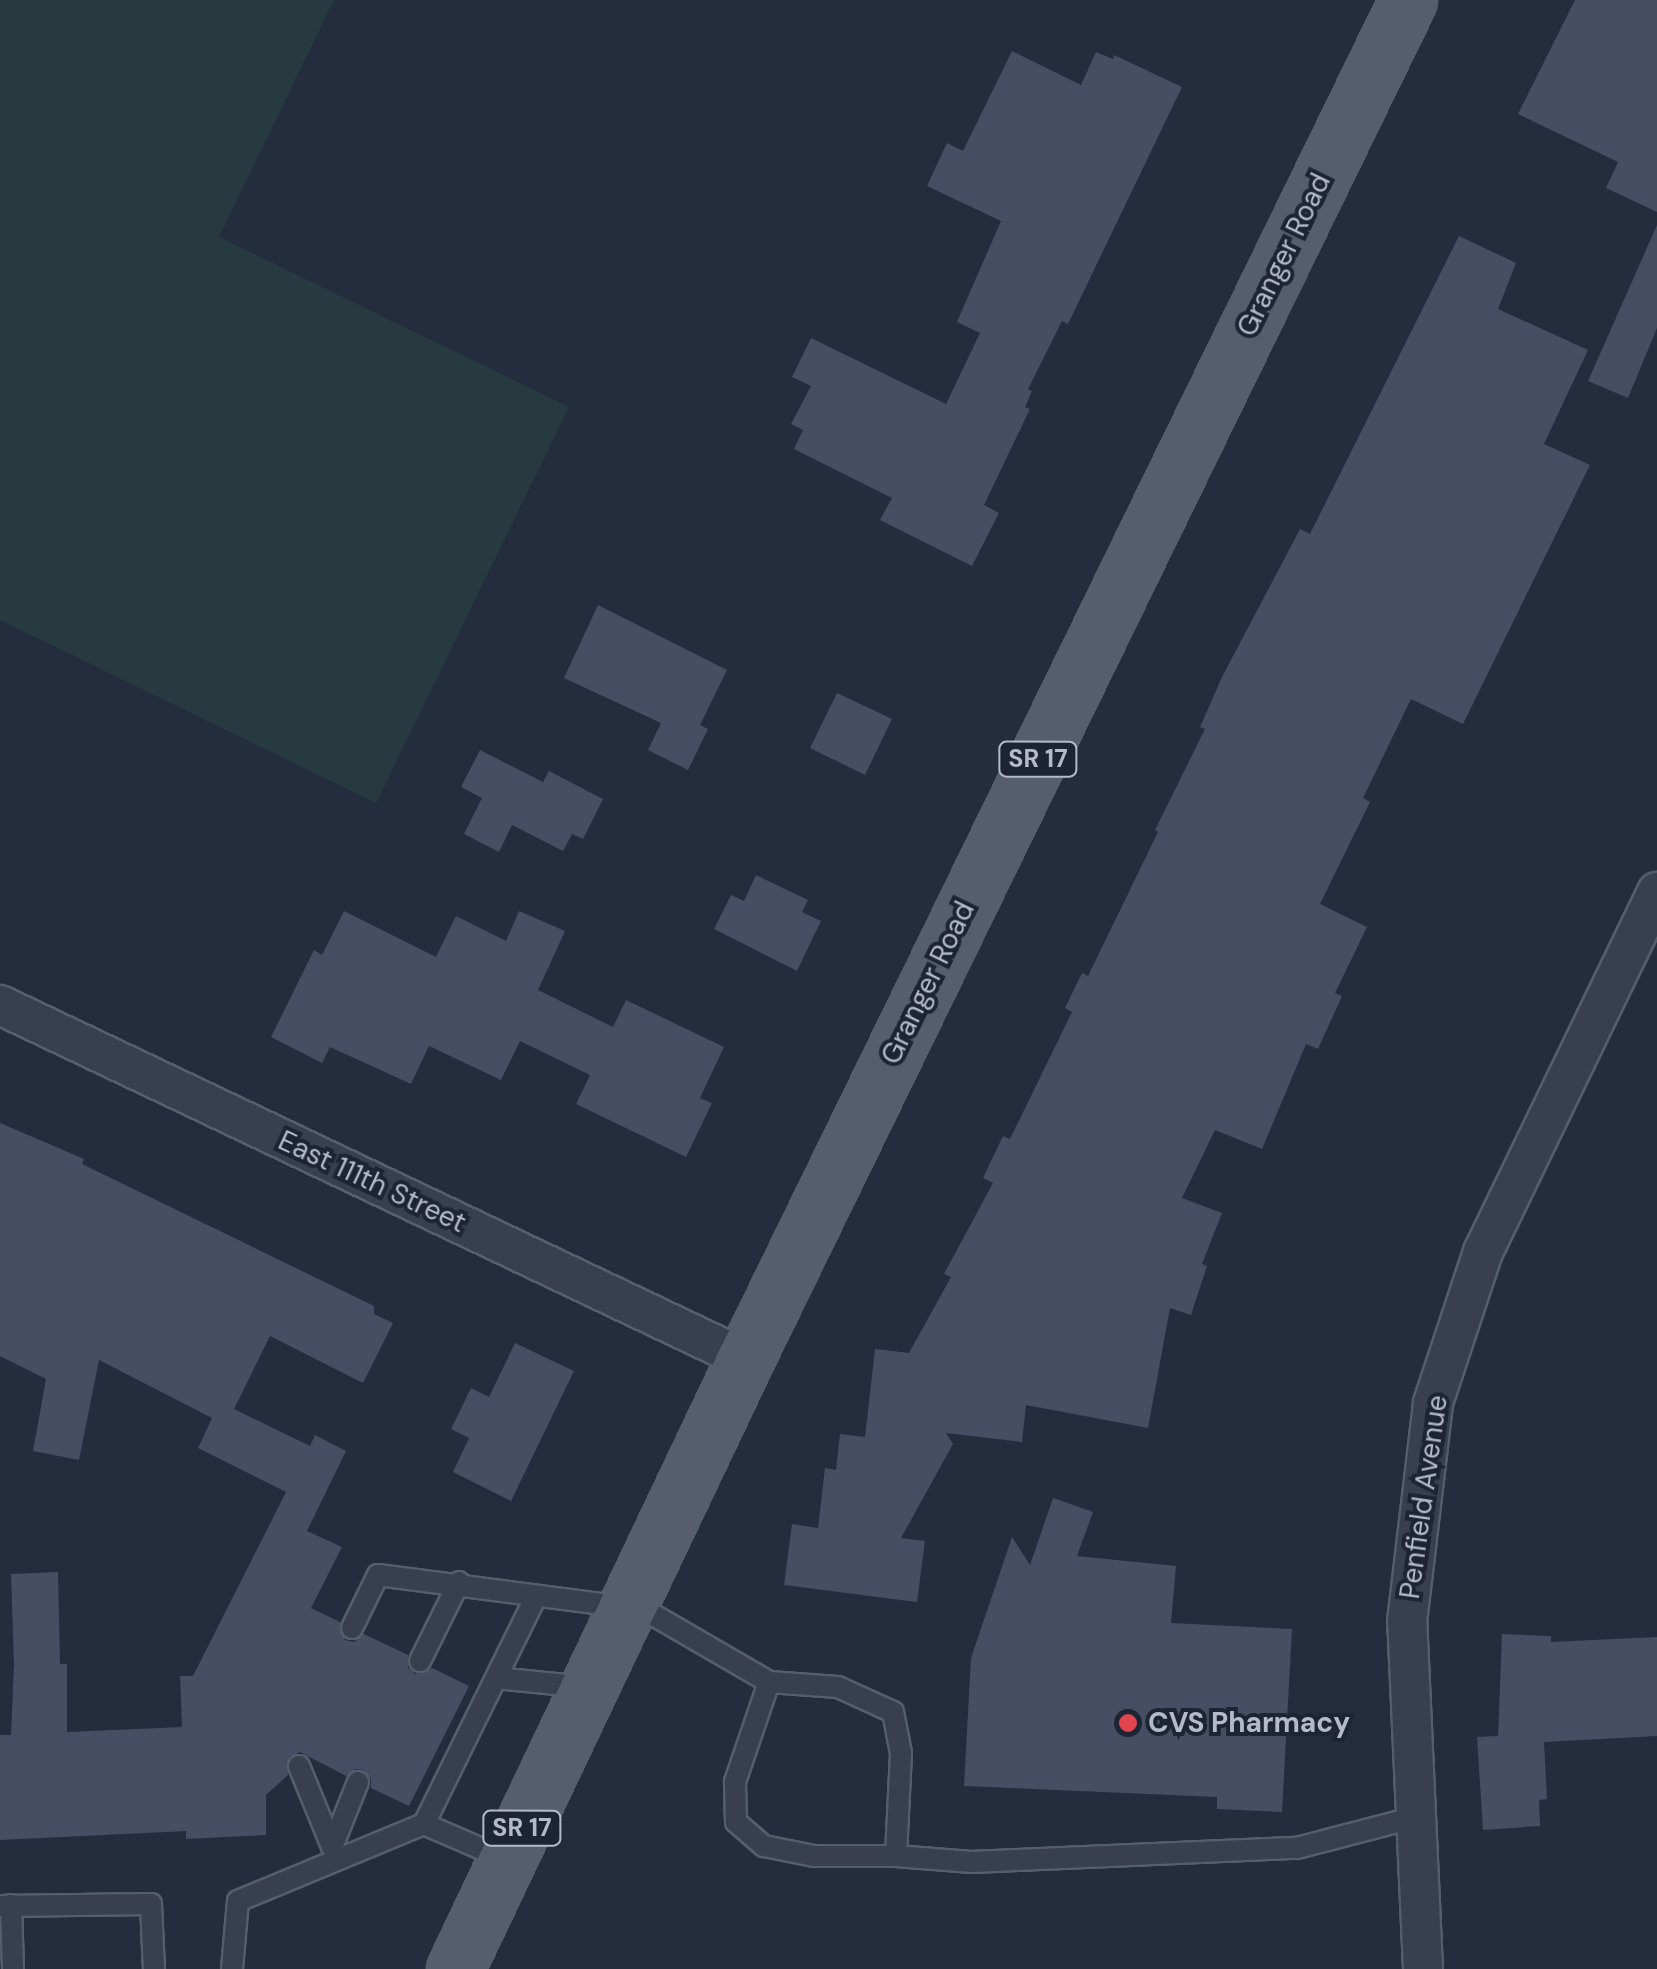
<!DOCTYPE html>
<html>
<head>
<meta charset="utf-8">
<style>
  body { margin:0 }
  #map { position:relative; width:1657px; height:1969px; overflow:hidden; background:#242d3e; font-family:"DM Sans",sans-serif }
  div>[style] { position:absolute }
  .green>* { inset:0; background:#263a3f }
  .building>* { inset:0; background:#454e62 }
  .roads { filter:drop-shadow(2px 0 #565d6c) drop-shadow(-2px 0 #565d6c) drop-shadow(0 2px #565d6c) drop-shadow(0 -2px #565d6c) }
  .lane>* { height:20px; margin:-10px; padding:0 10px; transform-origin:10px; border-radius:10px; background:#383f4e }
  .street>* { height:38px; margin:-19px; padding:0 19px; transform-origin:19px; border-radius:19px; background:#383f4e }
  .primary>* { height:55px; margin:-27.5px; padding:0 27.5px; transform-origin:27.5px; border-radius:27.5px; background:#565e6e }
  .dots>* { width:28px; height:28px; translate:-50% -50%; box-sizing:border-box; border:5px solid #1d2433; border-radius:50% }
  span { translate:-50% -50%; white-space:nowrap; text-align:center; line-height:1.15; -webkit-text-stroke:8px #1d2433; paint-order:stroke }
  .shield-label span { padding:2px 8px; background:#1d2433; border:2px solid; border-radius:8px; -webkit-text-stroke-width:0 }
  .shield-label { font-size:25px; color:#b4bac9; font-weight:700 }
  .street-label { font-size:28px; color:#b4bac9 }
  .poi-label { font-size:28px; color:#b4bac9; font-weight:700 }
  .left { translate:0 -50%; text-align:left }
</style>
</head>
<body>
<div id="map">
  <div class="green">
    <i style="clip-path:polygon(0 0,334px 0,219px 237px,569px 407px,376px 803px,0 620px)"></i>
  </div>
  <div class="building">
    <i style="clip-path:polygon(1575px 0,1657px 0,1657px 212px,1606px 188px,1618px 162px,1518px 114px)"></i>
    <i style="clip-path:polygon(1012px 51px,1081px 85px,1096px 52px,1113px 59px,1114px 55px,1182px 87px,1068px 324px,1062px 321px,1028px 389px,1032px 391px,1025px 407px,1030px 409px,984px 505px,999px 513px,972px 566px,880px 520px,892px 498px,794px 449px,803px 430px,791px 424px,811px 386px,792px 377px,811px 338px,946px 404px,980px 333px,957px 322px,1001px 221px,927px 186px,947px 143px,963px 151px)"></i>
    <i style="clip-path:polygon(1657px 225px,1657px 328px,1628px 398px,1588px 381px)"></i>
    <i style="clip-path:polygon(1459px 236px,1516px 263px,1498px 309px,1588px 350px,1544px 444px,1590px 465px,1463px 724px,1411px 699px,1363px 798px,1370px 802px,1320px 904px,1367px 927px,1335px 993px,1342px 996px,1318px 1049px,1306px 1044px,1262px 1149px,1215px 1130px,1182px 1198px,1222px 1213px,1202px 1264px,1207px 1266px,1191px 1315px,1170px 1308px,1148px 1428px,1026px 1405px,1022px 1442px,946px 1433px,953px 1444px,901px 1538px,925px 1541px,917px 1602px,784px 1585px,792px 1524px,818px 1528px,825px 1468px,836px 1470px,840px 1434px,865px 1437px,875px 1349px,909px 1353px,951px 1277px,944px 1274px,993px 1183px,983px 1178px,1003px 1136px,1010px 1139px,1072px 1012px,1065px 1008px,1082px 973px,1088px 976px,1158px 832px,1155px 830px,1205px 729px,1200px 727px,1222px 677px,1300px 529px,1310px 534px)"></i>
    <i style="clip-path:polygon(598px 605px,727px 670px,700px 725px,708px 729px,688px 770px,648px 750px,661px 723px,564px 678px)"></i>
    <i style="clip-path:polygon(837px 693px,892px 719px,865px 775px,810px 748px)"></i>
    <i style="clip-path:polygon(480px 750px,543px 782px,549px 771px,603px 799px,583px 839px,572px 834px,563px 851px,512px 825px,499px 852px,464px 834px,482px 798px,461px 787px)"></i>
    <i style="clip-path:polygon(756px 875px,808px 900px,802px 912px,821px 921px,797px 971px,714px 929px,731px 895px,744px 901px)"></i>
    <i style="clip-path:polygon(344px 911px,436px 957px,456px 916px,506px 941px,519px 911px,565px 931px,538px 990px,613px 1027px,626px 1000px,724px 1047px,700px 1098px,712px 1103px,686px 1157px,576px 1104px,590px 1075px,520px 1041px,501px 1080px,429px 1046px,411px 1084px,330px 1047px,322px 1063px,271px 1037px,314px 950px,322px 955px)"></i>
    <i style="clip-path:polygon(0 1123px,84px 1159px,82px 1164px,374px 1306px,374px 1314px,393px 1323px,363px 1383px,270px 1336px,234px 1409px,310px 1446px,315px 1435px,346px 1451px,307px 1531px,342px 1547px,311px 1608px,340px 1622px,345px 1640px,354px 1642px,364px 1634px,408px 1655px,408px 1668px,415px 1674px,432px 1668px,469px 1686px,409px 1806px,371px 1788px,371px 1779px,364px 1770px,355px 1769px,346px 1776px,300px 1752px,289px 1757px,288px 1775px,266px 1795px,266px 1835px,186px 1839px,186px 1831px,0 1840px,0 1735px,11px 1735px,14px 1664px,11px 1574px,58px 1572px,60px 1664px,67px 1664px,67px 1732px,182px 1727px,180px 1676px,193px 1676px,286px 1492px,198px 1448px,212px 1418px,99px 1360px,79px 1460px,33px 1451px,46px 1379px,0 1356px)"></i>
    <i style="clip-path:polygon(515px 1343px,574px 1371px,511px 1501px,453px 1472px,469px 1438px,451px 1429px,471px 1388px,489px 1397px)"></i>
    <i style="clip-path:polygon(1053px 1498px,1093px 1512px,1077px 1556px,1176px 1566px,1171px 1623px,1292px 1629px,1282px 1812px,1217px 1809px,1217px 1797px,964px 1786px,971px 1658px,1012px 1537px,1030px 1565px)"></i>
    <i style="clip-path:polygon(1502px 1634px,1551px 1636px,1551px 1642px,1657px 1637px,1657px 1736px,1544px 1742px,1547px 1799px,1539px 1800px,1540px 1826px,1483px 1830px,1477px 1737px,1498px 1736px)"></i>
  </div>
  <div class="roads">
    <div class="lane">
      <i style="left:631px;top:1602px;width:160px;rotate:30.1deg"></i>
      <i style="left:769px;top:1682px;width:69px;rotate:4.1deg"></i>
      <i style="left:838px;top:1687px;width:60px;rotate:24.4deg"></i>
      <i style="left:893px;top:1712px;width:42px;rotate:79deg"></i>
      <i style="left:901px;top:1753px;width:103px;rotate:92.8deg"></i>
      <i style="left:896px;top:1856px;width:76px;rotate:4.5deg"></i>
      <i style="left:972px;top:1862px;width:325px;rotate:-2.5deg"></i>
      <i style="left:1297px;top:1848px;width:123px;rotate:-14.6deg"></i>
      <i style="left:352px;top:1628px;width:59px;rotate:-63.9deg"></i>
      <i style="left:378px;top:1575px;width:248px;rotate:7.4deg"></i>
      <i style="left:420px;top:1661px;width:88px;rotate:-63.7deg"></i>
      <i style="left:496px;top:1678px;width:90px;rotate:5.7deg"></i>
      <i style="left:769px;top:1682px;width:106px;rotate:108.8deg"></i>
      <i style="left:735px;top:1782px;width:40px;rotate:88.6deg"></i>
      <i style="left:736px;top:1822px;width:37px;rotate:41deg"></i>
      <i style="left:764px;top:1846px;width:51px;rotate:11.3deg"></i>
      <i style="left:814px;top:1856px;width:82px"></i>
      <i style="left:299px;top:1766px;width:87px;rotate:67.8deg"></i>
      <i style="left:332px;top:1847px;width:70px;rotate:-68.2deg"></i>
      <i style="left:424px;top:1824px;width:254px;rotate:-63.8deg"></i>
      <i style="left:11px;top:1905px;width:64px;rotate:88.2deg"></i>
      <i style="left:0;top:1906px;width:151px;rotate:-0.8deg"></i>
      <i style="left:151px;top:1904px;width:65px;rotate:87.4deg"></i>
      <i style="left:232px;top:1969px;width:68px;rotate:-85deg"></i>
      <i style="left:238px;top:1901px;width:201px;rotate:-22.5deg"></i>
      <i style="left:424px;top:1824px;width:88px;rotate:23.4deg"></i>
    </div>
    <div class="street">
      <i style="left:0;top:1005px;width:825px;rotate:25.42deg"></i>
      <i style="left:1423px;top:1969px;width:347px;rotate:-92.6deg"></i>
      <i style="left:1407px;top:1622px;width:221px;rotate:-83.2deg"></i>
      <i style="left:1433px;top:1403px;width:159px;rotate:-71.7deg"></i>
      <i style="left:1483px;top:1252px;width:400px;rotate:-64.2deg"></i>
    </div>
    <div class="primary">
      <i style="left:455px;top:1969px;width:675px;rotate:-64.57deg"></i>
      <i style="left:745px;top:1359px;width:1512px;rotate:-63.99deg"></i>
    </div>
  </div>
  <div class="dots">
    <i style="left:1128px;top:1723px;background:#e0444e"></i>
  </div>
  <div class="shield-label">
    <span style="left:1038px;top:759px">SR 17</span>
    <span style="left:522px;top:1828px">SR 17</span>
  </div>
  <div class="street-label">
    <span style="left:1284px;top:255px;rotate:-64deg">Granger Road</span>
    <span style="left:928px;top:983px;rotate:-64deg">Granger Road</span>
    <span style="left:372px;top:1182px;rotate:25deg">East 111th Street</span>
    <span style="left:1424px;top:1497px;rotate:-82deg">Penfield Avenue</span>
  </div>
  <div class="poi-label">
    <span class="left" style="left:1148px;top:1723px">CVS Pharmacy</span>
  </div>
</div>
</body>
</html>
